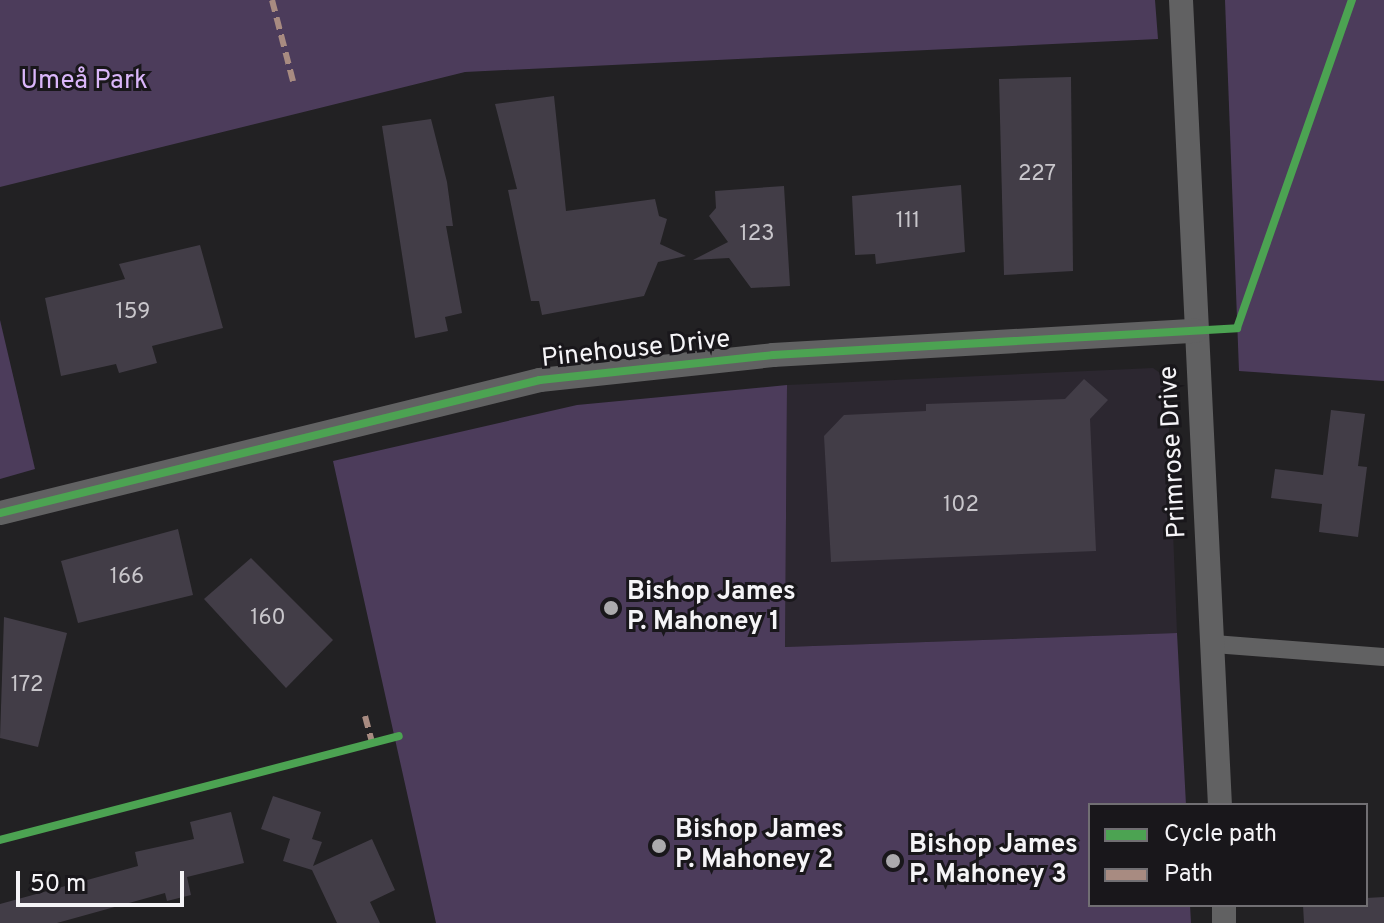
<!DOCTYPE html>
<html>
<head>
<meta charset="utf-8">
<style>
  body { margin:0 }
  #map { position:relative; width:1384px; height:923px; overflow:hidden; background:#222123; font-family:Overpass,sans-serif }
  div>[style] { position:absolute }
  .built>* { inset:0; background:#2c2730 }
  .green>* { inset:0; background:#4c3c5b }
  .building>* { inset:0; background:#423d47 }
  .minor>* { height:18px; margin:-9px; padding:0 9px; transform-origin:9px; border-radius:9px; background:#616162 }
  .tertiary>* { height:24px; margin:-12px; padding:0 12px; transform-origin:12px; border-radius:12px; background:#616162 }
  .quiet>* { height:6px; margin-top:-3px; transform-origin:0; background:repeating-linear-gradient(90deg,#a88b81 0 12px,transparent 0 18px) }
  .cycleway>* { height:8px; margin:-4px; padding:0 4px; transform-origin:4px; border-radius:4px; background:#4ca352 }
  .dots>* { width:22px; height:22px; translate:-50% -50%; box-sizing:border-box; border:4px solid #19171b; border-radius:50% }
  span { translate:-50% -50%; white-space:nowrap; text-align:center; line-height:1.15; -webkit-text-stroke:6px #19171b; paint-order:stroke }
  .number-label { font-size:22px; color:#c8c6cb }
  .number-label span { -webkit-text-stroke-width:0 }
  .park-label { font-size:26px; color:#dab6fa }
  .street-label { font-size:26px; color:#f5f4f7 }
  .poi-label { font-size:26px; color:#f5f4f7; font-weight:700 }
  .left { translate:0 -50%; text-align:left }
  .legend { position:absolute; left:1088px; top:803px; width:280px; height:104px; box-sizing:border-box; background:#19171b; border:2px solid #716f73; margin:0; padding:10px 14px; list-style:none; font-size:24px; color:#f5f4f7 }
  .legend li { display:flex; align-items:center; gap:16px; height:40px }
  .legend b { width:40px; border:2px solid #716f73 }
  .scale { position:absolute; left:16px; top:871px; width:168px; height:36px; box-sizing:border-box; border:4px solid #f5f4f7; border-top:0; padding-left:10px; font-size:24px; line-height:28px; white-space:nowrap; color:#f5f4f7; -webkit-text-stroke:6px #19171b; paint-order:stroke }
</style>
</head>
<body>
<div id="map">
  <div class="built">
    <i style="clip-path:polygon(1153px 368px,1167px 378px,1177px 633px,785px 647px,787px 385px)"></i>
  </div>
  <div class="green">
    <i style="clip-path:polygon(0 0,1155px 0,1158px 39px,465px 72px,0 187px)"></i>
    <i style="clip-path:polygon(1225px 0,1384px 0,1384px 381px,1239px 371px)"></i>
    <i style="clip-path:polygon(0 320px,35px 469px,0 479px)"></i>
    <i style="clip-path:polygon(787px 385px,785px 647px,1177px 633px,1186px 805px,1090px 805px,1090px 905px,1190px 905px,1191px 923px,436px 923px,333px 461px,577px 405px)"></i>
  </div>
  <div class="building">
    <i style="clip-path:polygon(1071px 77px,1073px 271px,1004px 275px,999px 79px)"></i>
    <i style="clip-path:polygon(554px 96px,566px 211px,655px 199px,659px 216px,667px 219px,660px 244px,686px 256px,658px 262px,644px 296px,542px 315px,539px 301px,531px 301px,508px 190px,517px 189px,495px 104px)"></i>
    <i style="clip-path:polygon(431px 119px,447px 182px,453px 226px,446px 226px,462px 313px,445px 317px,448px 331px,415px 338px,382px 126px)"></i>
    <i style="clip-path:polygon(961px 185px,965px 252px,876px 264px,875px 254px,855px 255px,852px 196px)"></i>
    <i style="clip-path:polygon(784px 186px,790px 286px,751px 288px,729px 258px,693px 260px,728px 242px,709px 216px,716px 208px,715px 191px)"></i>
    <i style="clip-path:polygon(200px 245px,223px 328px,152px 346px,157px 363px,119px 373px,116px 364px,61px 376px,45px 298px,125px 279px,119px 264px)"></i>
    <i style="clip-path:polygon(1084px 379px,1108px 400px,1090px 419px,1096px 551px,831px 562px,824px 436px,844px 415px,926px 411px,926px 404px,1065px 399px)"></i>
    <i style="clip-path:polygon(1331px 410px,1365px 414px,1358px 466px,1367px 467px,1358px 537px,1319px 532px,1322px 504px,1271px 498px,1275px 469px,1323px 475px)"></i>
    <i style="clip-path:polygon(178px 529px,193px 595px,78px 623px,61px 561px)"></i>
    <i style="clip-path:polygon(251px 558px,333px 640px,286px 688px,204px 599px)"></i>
    <i style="clip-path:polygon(4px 617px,67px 633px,38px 747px,0 738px)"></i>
    <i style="clip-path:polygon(273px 796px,321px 812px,312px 839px,322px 842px,313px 866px,372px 839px,395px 890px,370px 902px,380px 923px,337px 923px,312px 870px,283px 861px,290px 839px,261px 829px)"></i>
    <i style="clip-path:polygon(231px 812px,244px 863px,187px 877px,191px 895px,167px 901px,165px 893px,57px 923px,0 923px,0 904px,138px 866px,135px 852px,194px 839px,190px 822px)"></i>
    <i style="clip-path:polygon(1384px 897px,1384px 923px,1304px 923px,1303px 905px,1366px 905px,1366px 898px)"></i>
  </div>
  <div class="minor">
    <i style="left:1214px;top:644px;width:170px;rotate:4.4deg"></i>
  </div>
  <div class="tertiary">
    <i style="left:1181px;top:0;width:806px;rotate:87.23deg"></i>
    <i style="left:0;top:513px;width:556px;rotate:-13.84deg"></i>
    <i style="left:540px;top:380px;width:234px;rotate:-6.1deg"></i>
    <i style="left:773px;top:355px;width:423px;rotate:-3.3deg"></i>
    <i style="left:1224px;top:905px;width:18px;rotate:90deg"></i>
  </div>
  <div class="quiet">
    <i style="left:272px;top:0;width:84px;rotate:75.5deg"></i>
    <i style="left:365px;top:716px;width:28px;rotate:75deg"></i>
  </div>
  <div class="cycleway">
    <i style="left:0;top:513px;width:556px;rotate:-13.84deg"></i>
    <i style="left:540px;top:380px;width:234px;rotate:-6.1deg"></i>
    <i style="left:773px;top:355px;width:465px;rotate:-3.3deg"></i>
    <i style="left:1237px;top:328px;width:348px;rotate:-70.7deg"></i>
    <i style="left:0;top:840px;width:412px;rotate:-14.6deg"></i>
  </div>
  <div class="dots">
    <i style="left:611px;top:608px;background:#abaaad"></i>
    <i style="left:659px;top:846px;background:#abaaad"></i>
    <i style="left:893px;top:861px;background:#abaaad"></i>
  </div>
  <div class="number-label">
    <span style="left:1037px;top:175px">227</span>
    <span style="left:908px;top:222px">111</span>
    <span style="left:757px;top:235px">123</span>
    <span style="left:133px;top:313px">159</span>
    <span style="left:961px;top:506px">102</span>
    <span style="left:127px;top:578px">166</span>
    <span style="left:268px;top:619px">160</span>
    <span style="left:27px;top:686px">172</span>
  </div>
  <div class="park-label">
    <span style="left:84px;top:82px">Umeå Park</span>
  </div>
  <div class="street-label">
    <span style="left:636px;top:350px;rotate:-6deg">Pinehouse Drive</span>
    <span style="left:1174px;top:452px;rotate:-93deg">Primrose Drive</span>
  </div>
  <div class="poi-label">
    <span class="left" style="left:627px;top:608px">Bishop James<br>P. Mahoney 1</span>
    <span class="left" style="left:675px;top:846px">Bishop James<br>P. Mahoney 2</span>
    <span class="left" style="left:909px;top:861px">Bishop James<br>P. Mahoney 3</span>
  </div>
  <ul class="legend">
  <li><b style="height:10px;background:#4ca352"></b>Cycle path</li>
  <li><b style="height:10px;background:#a88b81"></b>Path</li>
  </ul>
  <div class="scale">50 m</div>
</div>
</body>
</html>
